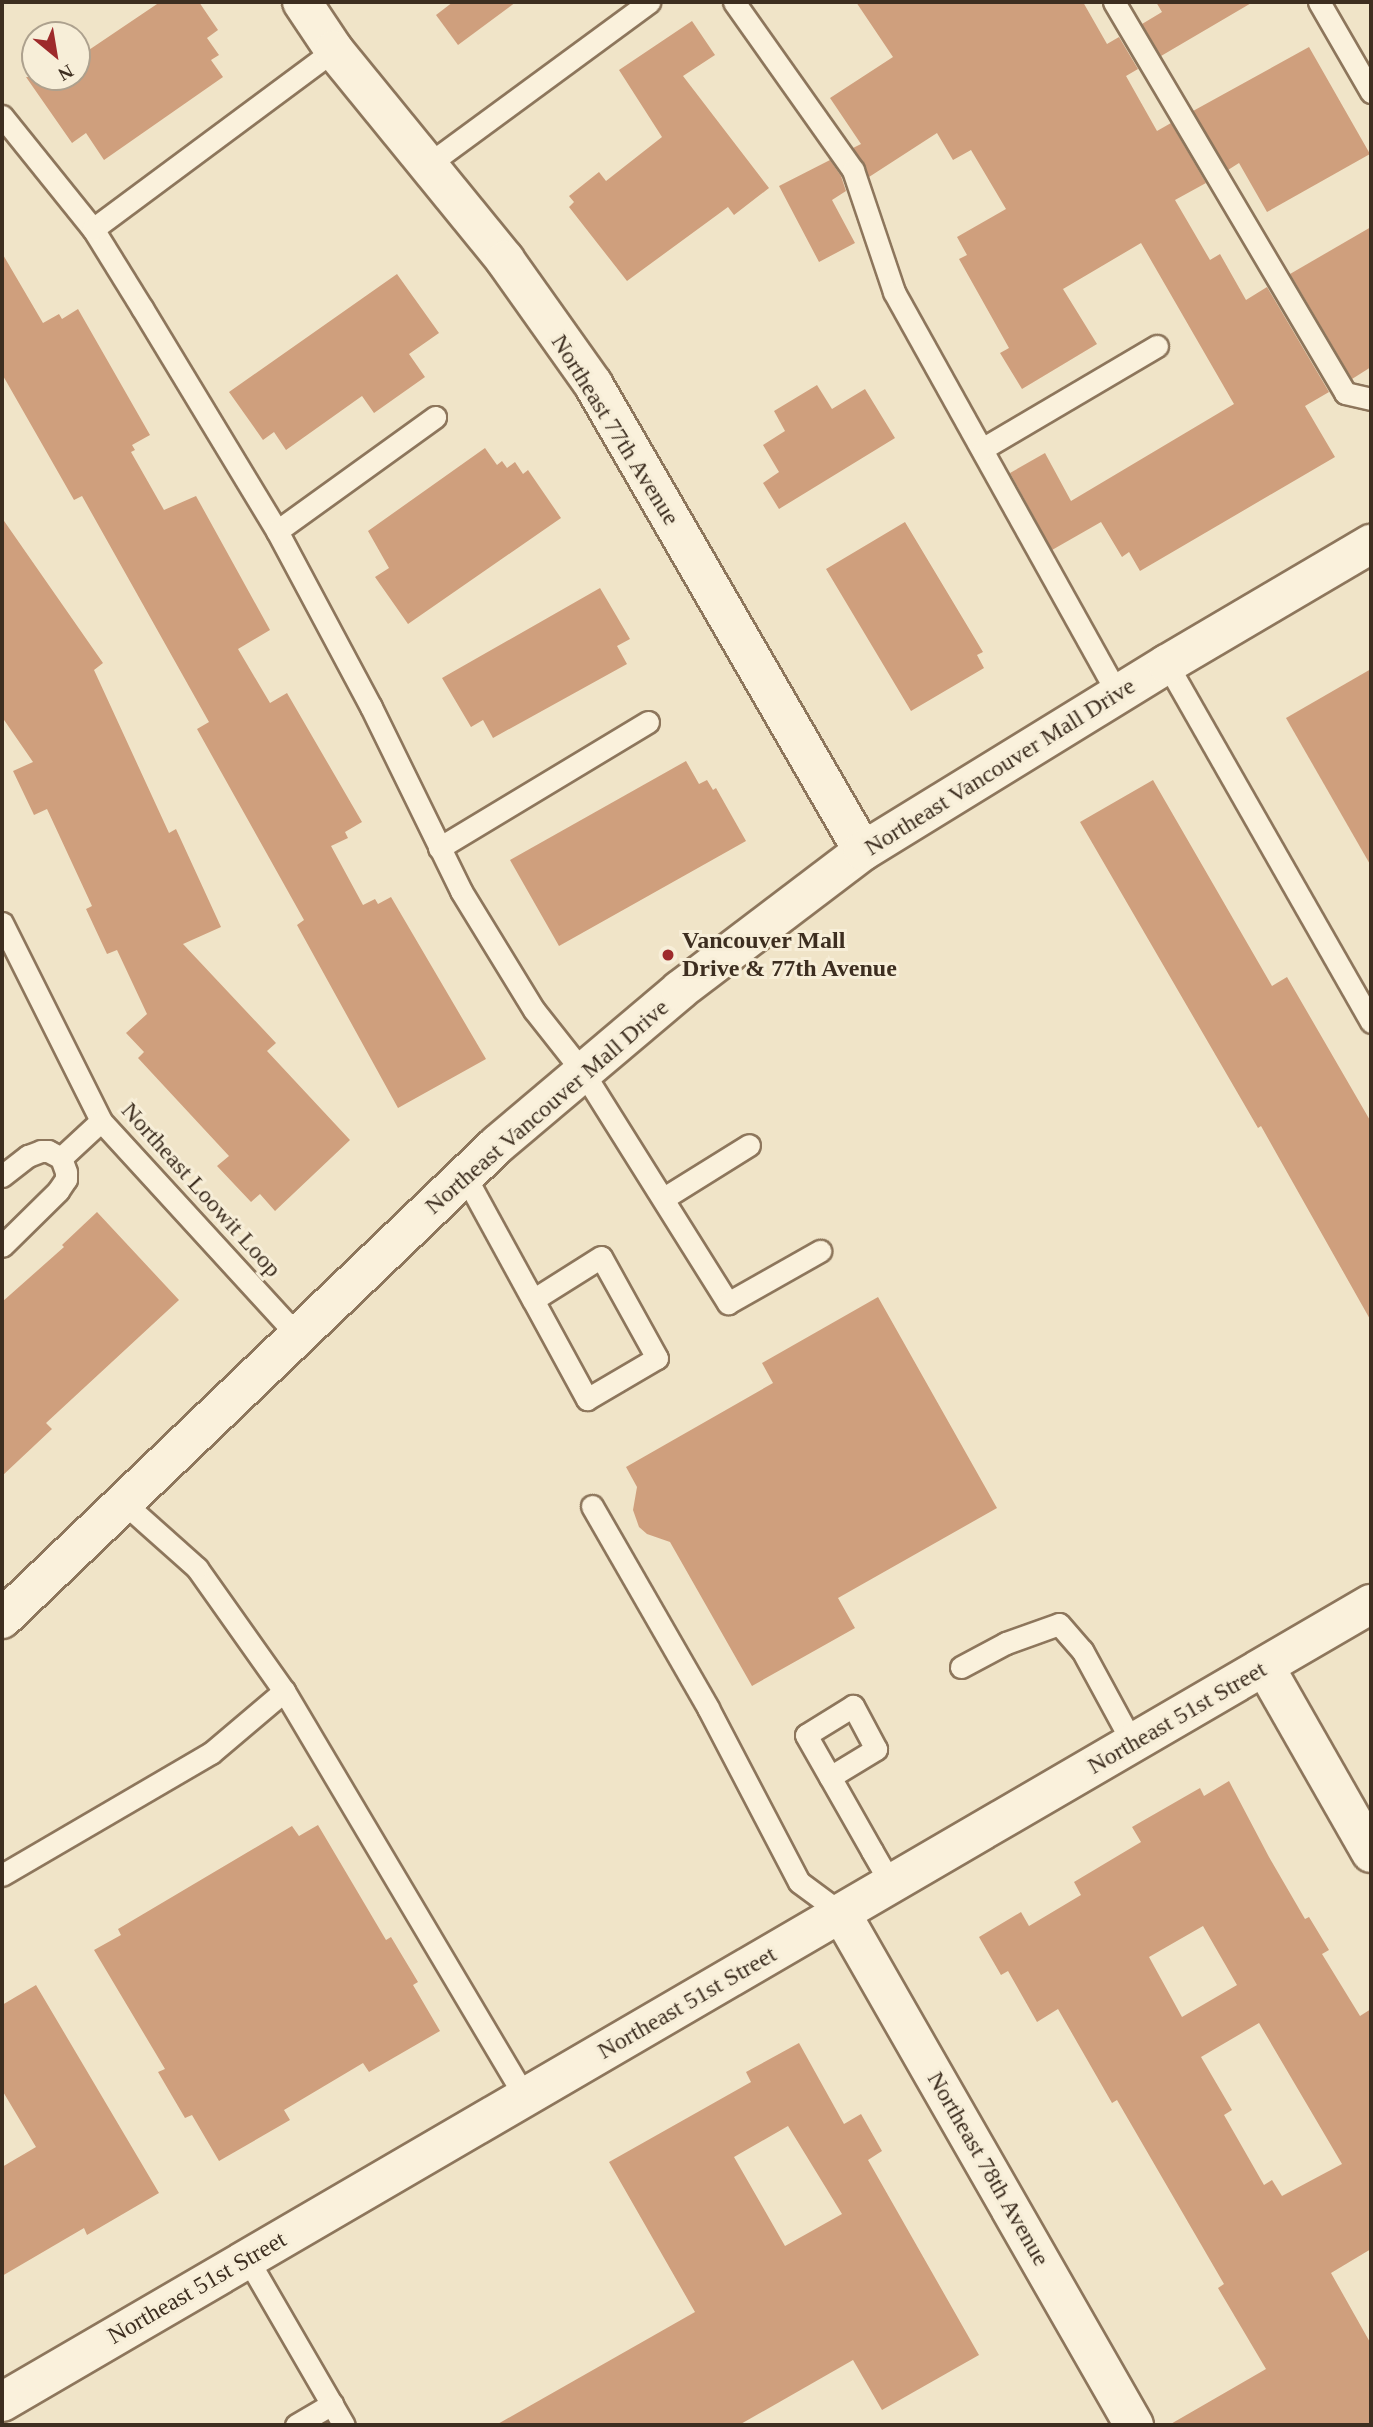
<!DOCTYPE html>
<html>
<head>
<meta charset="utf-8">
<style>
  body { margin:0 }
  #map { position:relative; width:1373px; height:2427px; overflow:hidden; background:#f0e4c8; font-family:"Times New Roman",serif }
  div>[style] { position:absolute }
  .building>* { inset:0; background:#cf9f7d }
  .roads { filter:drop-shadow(2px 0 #8d765c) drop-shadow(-2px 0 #8d765c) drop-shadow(0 2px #8d765c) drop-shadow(0 -2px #8d765c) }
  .service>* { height:21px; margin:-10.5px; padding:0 10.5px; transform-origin:10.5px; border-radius:10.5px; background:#faf1dc }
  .minor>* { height:38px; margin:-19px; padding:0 19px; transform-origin:19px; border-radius:19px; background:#faf1dc }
  .tertiary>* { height:38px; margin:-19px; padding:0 19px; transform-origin:19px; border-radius:19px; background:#faf1dc }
  .secondary>* { height:38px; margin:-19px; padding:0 19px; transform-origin:19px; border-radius:19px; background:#faf1dc }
  .dots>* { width:19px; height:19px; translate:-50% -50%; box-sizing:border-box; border:4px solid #f7eed8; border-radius:50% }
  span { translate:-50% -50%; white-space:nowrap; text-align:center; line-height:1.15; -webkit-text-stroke:6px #f7eed8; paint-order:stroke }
  .street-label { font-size:24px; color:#3d2e20 }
  .poi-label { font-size:24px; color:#3d2e20; font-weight:700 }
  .left { translate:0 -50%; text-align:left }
  .frame { position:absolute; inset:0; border:4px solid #3d2e20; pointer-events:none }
  .north { position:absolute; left:21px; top:21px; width:70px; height:70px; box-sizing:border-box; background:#f7eed8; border:2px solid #ada18e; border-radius:50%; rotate:150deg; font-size:19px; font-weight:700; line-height:28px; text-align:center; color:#3d2e20 }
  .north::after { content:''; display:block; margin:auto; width:24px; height:32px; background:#9e2a2b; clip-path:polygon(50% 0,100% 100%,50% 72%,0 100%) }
</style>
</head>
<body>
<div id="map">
  <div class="building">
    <i style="clip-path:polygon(160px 2px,199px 2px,218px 30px,207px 38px,219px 55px,211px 60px,223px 77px,104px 160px,86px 133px,72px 143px,26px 77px,77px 77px,77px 58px)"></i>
    <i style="clip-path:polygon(453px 2px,516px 2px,458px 45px,436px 15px)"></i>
    <i style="clip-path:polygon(856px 2px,1083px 2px,1107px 44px,1119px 37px,1138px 69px,1126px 76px,1157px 131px,1171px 123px,1206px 183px,1175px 200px,1210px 260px,1220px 254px,1246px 300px,1267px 287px,1329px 392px,1305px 406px,1335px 457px,1140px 571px,1129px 552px,1122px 557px,1101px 522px,1052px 550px,1010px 473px,1045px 453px,1071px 501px,1234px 404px,1141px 243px,1063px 289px,1097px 344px,1022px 389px,1000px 353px,1009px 348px,959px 259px,967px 255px,957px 237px,1006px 209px,971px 150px,953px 160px,937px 133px,869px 177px,853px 148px,861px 144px,830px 98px,893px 57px)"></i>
    <i style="clip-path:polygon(1156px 2px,1253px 2px,1161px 56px,1142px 24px,1162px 12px)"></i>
    <i style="clip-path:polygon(692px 21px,715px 55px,683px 76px,769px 188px,734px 215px,728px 207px,627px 281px,569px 207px,574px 202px,569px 196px,599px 172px,606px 181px,662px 137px,619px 70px)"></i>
    <i style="clip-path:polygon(1309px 47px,1370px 154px,1267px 212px,1239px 163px,1228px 170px,1193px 111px)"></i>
    <i style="clip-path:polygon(830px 160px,841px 176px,846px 191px,832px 200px,855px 243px,819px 262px,779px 186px)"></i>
    <i style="clip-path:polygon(1371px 227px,1371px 367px,1352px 379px,1290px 274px)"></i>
    <i style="clip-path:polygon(2px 253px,43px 323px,59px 314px,62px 319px,78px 309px,150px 435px,132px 445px,135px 450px,131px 452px,164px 510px,196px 496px,270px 630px,238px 649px,270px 703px,287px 693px,362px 822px,345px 832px,348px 838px,331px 846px,363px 905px,375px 899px,378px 904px,391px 897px,486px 1059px,398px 1108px,297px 925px,304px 920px,197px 729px,209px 722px,82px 496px,74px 500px,2px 374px)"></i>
    <i style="clip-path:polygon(397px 274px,439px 333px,409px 354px,425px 377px,374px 413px,362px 396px,286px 450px,274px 432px,263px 440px,229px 392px)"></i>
    <i style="clip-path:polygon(817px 385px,832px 409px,865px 389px,895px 438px,779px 509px,763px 483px,779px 472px,763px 445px,785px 431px,774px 411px)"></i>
    <i style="clip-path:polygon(485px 448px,497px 465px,502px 461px,507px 468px,515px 462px,523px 474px,528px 470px,561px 518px,408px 624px,375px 577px,389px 568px,368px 531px)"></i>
    <i style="clip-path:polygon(2px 518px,103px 663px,94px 670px,169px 833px,176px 829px,221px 927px,183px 944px,276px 1043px,267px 1051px,350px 1140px,275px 1211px,260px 1194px,251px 1202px,217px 1166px,229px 1156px,138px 1058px,144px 1052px,126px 1033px,147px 1014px,117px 950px,107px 954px,86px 909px,92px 906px,47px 809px,34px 815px,13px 771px,33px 762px,2px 717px)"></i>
    <i style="clip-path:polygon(905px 522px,983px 652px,977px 655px,984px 668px,911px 711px,826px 569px)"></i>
    <i style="clip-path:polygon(600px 588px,630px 639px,617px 646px,627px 664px,493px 738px,483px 720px,471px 727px,442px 678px)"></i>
    <i style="clip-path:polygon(1371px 669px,1371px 866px,1286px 718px)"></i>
    <i style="clip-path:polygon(686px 761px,699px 784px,707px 780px,713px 790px,716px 788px,746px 841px,559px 946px,510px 860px)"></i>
    <i style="clip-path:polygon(1153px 780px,1272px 986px,1287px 977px,1371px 1122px,1371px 1321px,1261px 1126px,1258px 1128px,1080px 822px)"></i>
    <i style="clip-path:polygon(97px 1212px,179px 1300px,46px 1423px,52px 1429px,2px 1476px,2px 1302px,64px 1247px,62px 1245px)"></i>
    <i style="clip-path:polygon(878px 1297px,997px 1508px,838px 1598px,855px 1628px,752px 1686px,670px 1542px,647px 1534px,639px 1527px,633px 1510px,637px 1487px,626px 1467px,773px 1383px,762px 1363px)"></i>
    <i style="clip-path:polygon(evenodd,1229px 1781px,1269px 1857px,1305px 1919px,1309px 1917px,1329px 1950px,1322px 1954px,1360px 2016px,1371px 2009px,1371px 2249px,1331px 2273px,1371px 2344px,1371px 2425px,1169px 2425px,1266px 2369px,1218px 2288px,1224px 2284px,1117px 2100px,1112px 2103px,1058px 2009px,1037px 2022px,1008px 1971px,1001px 1975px,979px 1937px,1021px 1912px,1029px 1926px,1081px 1895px,1074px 1882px,1141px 1842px,1132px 1827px,1200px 1788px,1204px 1796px,1229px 1781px,1203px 1926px,1237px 1985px,1182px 2017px,1149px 1957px,1203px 1926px,1229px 1781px,1259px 2023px,1342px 2164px,1282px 2196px,1272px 2180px,1264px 2185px,1224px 2115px,1232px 2110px,1201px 2057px,1259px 2023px)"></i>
    <i style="clip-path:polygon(318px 1825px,386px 1940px,391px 1937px,418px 1982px,413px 1985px,440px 2031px,369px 2072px,363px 2063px,284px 2110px,290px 2120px,219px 2161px,192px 2115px,185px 2118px,158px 2072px,165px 2069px,94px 1950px,121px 1935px,118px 1929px,292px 1826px,299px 1836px)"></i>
    <i style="clip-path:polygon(36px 1985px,159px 2193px,87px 2235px,84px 2228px,2px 2276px,2px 2167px,36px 2147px,2px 2090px,2px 2005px)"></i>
    <i style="clip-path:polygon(evenodd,799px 2043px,844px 2124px,861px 2114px,882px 2151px,868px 2160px,979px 2355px,882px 2410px,853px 2360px,739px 2425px,496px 2425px,695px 2312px,609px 2162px,751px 2082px,746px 2072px,799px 2043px,788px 2126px,842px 2214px,785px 2246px,734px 2157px,788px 2126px)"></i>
  </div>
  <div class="roads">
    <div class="service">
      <i style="left:734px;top:2px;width:206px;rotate:54.7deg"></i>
      <i style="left:853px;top:170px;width:129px;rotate:71.4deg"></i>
      <i style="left:894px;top:292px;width:461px;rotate:60.9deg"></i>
      <i style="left:1114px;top:2px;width:454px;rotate:59.4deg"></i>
      <i style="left:1345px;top:393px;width:27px;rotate:13deg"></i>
      <i style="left:1319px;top:2px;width:104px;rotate:60deg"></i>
      <i style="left:2px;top:116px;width:145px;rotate:51.2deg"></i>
      <i style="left:93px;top:229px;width:93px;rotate:58.2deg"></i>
      <i style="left:142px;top:308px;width:261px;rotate:58.8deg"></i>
      <i style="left:277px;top:531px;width:200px;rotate:61.9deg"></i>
      <i style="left:371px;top:707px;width:205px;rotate:63.9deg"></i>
      <i style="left:461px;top:891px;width:140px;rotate:58.5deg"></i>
      <i style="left:534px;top:1010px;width:79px;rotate:51.7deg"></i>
      <i style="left:583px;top:1072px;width:273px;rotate:57.9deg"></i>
      <i style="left:728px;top:1303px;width:106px;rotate:-29.5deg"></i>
      <i style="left:426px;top:166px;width:277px;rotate:-36.3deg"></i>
      <i style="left:93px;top:229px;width:300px;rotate:-36.6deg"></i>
      <i style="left:982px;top:449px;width:203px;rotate:-30.5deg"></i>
      <i style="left:277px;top:531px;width:195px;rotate:-35.8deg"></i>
      <i style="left:1167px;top:664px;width:412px;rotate:60.3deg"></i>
      <i style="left:439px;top:848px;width:244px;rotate:-31.1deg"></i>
      <i style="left:2px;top:923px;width:221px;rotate:63.4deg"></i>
      <i style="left:101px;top:1121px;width:290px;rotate:47.5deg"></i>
      <i style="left:61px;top:1158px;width:54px;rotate:-42.8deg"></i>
      <i style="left:2px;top:1176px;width:33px;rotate:-38deg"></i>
      <i style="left:28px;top:1156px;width:14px;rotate:-21deg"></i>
      <i style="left:41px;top:1151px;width:7px"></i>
      <i style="left:48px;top:1151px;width:15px;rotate:28deg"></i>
      <i style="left:61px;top:1158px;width:15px;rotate:70deg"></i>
      <i style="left:66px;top:1172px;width:7px;rotate:90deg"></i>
      <i style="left:66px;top:1179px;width:14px;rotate:124deg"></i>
      <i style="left:58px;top:1191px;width:78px;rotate:135.5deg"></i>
      <i style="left:465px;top:1176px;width:141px;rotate:61.3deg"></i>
      <i style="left:533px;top:1300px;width:113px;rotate:61.4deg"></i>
      <i style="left:587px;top:1399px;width:81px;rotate:-30.4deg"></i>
      <i style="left:657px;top:1358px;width:115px;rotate:-119deg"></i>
      <i style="left:601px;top:1257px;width:80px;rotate:147.7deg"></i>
      <i style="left:664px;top:1198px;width:100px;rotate:-31.9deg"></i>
      <i style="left:592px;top:1506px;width:233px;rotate:60.1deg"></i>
      <i style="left:708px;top:1708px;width:196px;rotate:62.4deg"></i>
      <i style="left:799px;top:1882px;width:52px;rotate:36.4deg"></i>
      <i style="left:961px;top:1667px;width:51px;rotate:-28.1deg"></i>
      <i style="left:1006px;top:1643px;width:56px;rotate:-19.7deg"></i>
      <i style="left:1059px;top:1624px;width:35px;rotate:49deg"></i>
      <i style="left:1082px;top:1650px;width:107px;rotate:61.5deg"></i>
      <i style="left:284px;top:1691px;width:472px;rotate:59.3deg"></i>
      <i style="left:830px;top:1777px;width:54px;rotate:-31.3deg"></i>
      <i style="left:876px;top:1749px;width:49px;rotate:-118.1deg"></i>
      <i style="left:853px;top:1706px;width:55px;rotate:148.3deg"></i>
      <i style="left:806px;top:1735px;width:48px;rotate:60.3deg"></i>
      <i style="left:830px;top:1777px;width:85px;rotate:60.4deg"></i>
      <i style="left:872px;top:1851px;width:38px;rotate:60deg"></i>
      <i style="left:2px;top:1875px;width:242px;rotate:-30.3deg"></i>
      <i style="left:211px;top:1753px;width:96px;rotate:-40.3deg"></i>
      <i style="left:284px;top:1691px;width:151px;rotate:-125.3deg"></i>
      <i style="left:197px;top:1568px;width:99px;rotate:-138.3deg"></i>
      <i style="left:247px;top:2258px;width:193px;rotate:59.9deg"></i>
      <i style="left:296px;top:2425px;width:42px;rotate:-30.3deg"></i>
    </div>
    <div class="minor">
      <i style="left:1265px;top:1667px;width:214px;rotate:60.3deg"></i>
      <i style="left:841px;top:1913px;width:590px;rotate:60.22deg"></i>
    </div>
    <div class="tertiary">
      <i style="left:302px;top:2px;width:58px;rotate:56.3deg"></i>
      <i style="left:334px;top:50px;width:271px;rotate:50.8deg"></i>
      <i style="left:505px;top:260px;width:152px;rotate:54.6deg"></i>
      <i style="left:593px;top:384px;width:539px;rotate:59.97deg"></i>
      <i style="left:2px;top:2402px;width:1585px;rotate:-30.24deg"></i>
    </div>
    <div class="secondary">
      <i style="left:2px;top:1619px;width:687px;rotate:-43.76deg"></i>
      <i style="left:498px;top:1144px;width:238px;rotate:-40.2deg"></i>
      <i style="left:680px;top:990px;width:230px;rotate:-37.2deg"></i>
      <i style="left:863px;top:851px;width:357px;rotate:-31.6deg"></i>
      <i style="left:1167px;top:664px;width:237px;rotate:-30.5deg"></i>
    </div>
  </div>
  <div class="dots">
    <i style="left:668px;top:955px;background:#9e2a2b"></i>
  </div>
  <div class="street-label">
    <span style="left:615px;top:430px;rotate:58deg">Northeast 77th Avenue</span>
    <span style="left:1000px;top:767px;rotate:-32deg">Northeast Vancouver Mall Drive</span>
    <span style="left:547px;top:1107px;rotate:-41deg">Northeast Vancouver Mall Drive</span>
    <span style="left:201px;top:1190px;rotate:48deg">Northeast Loowit Loop</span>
    <span style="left:1177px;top:1718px;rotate:-30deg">Northeast 51st Street</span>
    <span style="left:687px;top:2003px;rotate:-30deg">Northeast 51st Street</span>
    <span style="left:988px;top:2169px;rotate:60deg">Northeast 78th Avenue</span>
    <span style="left:197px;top:2288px;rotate:-30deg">Northeast 51st Street</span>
  </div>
  <div class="poi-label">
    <span class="left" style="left:682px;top:955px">Vancouver Mall<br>Drive &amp; 77th Avenue</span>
  </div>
  <div class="frame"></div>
  <div class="north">N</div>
</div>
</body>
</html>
